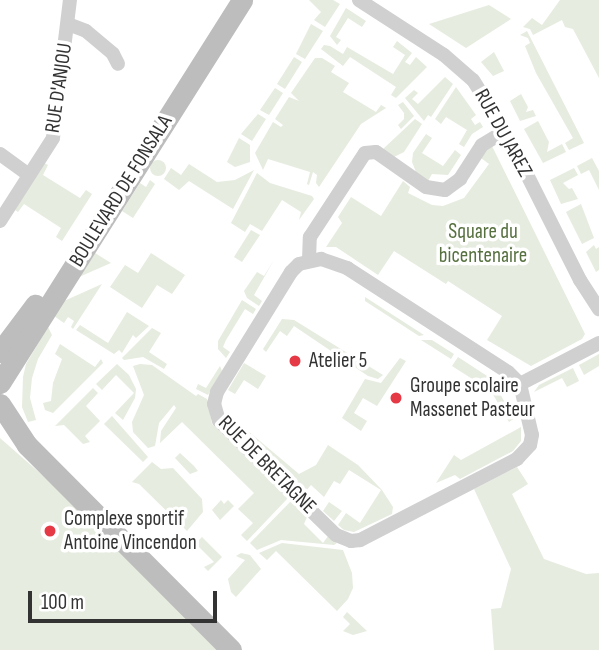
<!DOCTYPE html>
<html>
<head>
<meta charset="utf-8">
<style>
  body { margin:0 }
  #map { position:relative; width:599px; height:650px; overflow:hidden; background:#fff; font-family:"Sofia Sans Condensed",sans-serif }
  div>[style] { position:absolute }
  .green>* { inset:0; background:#e6ecdf }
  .round { border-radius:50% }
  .street>* { height:14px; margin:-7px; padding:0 7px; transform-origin:7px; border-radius:7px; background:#d0d0d0 }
  .secondary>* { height:21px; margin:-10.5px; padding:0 10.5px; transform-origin:10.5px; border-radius:10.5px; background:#bdbdbd }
  .dots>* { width:19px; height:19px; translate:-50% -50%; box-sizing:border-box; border:4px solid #fff; border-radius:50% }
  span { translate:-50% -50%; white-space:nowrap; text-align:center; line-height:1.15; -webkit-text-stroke:7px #fff; paint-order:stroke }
  .street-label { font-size:21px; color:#333 }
  .park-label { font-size:21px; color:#56703f }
  .poi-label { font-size:21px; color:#333 }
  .left { translate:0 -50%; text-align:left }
  .scale { position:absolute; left:28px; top:591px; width:189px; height:32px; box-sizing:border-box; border:4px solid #333; border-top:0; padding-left:9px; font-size:21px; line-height:24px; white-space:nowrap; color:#333; -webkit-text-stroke:5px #fff; paint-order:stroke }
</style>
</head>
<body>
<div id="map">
  <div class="green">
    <i style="clip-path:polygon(309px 0,333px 0,340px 4px,325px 27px,314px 20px,321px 12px)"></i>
    <i style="clip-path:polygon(560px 0,599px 0,599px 78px,573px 29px,565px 27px,562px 20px,533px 35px,530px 29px,523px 27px,532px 18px,542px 25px)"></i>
    <i style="clip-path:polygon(489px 5px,511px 19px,466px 48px,429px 24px)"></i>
    <i style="clip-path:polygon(346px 8px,366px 21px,362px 27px,348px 18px,336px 37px,341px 40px,337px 45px,330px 36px)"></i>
    <i style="clip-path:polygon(311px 24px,323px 31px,305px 59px,296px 54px)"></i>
    <i style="clip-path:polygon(527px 31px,584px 143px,569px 150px,565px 143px,573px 138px,536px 73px,525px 46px,530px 43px,528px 38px,520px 35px)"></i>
    <i style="clip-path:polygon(397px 41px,412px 53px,405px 62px,410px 65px,416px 57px,427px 67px,396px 98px,391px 95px,396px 87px,350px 57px,343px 66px,321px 49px,324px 45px,330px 46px,343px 54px,347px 47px,393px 74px,405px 55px,393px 47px)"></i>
    <i style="clip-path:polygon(494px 52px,504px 71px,493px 76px,481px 62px)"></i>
    <i style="clip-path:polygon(294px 57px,302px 62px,285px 89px,277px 84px)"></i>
    <i style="clip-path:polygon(315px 58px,322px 58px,335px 66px,331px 72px,349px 83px,343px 92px,376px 112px,381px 105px,386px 108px,361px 124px,319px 187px,316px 183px,317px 175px,313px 172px,309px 185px,307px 184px,310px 172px,268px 159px,263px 170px,255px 153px,273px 122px,281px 127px,283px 125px,275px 119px,289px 97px,299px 101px,291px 93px)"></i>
    <i style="clip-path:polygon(445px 77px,453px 84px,431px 117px,428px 115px,424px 121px,405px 98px,414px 90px,418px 93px,412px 99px,418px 104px)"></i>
    <i style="clip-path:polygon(456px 87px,476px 115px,471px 119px,475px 125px,480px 122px,483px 127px,472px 134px,464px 147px,459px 144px,467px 130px,446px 117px,441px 124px,435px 119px)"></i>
    <i style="clip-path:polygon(275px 88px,283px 93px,269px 115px,260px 110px)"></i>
    <i style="clip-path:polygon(521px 94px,528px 107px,526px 112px,533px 110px,536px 116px,520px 121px,510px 101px)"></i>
    <i style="clip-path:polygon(403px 102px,414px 116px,401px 129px,398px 125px,404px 119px,404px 113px,398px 105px)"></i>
    <i style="clip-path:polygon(258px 114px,266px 119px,252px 141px,241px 134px)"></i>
    <i style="clip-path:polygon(415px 119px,422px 124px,404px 152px,394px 157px,382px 150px)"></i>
    <i style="clip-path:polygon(538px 121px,549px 142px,547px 152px,562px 144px,566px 152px,543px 163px,524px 129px)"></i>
    <i style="clip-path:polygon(426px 134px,432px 138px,422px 153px,443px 166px,455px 150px,461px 155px,448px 175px,432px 174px,428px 181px,416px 172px,412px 162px,413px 153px)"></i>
    <i style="clip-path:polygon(239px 138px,250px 145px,250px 162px,235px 167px,227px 162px)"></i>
    <i style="clip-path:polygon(491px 144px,585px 334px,582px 339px,531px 366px,487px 340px,502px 316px,448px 281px,446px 284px,394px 251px,378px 275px,336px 247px,326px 247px,342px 223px,338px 217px,351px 197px,381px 216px,403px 181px,410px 187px,408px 193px,432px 205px,443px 206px,464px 198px,489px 164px,481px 158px)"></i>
    <i style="clip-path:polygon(592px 158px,599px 171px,599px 190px,589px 170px,581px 174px,577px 166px)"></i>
    <i class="round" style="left:150px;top:160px;width:16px;height:16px"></i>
    <i style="clip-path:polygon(44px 163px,48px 165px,43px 175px,80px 198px,86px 190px,92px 194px,62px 241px,56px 237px,61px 228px,24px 204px,18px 212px,15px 210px)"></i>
    <i style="clip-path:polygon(189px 164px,217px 182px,235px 180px,254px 170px,233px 209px,189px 181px,179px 190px,164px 179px,171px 168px,181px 175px)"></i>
    <i style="clip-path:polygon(574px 168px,578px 175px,563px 183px,569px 189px,572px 188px,578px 199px,561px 204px,550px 180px)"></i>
    <i style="clip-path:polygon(257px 173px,270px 183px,312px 196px,314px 199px,299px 220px,301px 212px,282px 200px,262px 231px,250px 224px,245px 232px,231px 223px)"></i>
    <i style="clip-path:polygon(150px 180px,155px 184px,133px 218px,122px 211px,140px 183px,146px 187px)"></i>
    <i style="clip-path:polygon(581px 204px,594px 238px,582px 244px,566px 212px)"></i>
    <i style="clip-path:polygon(251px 230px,260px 235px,242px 262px,234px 257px)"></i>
    <i style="clip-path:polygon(594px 245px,596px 249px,599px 247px,599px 270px,596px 272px,586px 252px)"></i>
    <i style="clip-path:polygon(95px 253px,111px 263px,79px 277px)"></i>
    <i style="clip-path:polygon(151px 253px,185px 275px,172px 294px,157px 285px,142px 308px,110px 287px,125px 265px,138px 273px)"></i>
    <i style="clip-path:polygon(274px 260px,254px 295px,262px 301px,259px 306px,247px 298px,244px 291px,257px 272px,264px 276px)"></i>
    <i style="clip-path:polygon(102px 284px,73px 329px,71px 327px,74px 321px,68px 317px,64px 323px,54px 316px,64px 301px)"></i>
    <i style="clip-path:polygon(365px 297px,424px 335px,419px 336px,365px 301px)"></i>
    <i style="clip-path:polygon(242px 300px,256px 309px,253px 314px,245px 309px,226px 340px,223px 347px,230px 352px,226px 358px,218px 349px,218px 341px)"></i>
    <i style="clip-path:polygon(127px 312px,149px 326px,136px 338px,133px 335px,122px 353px,119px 350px,114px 354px,76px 330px,80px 325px,108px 343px)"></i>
    <i style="clip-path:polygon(282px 319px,294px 320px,383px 375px,378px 379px,368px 376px,294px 326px,287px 336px,280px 331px,266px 352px,263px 349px)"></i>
    <i style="clip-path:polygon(48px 327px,52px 335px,38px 359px,32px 378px,30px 398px,36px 420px,28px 422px,22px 407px,23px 377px,26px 364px)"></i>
    <i style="clip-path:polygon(152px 328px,161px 333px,149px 352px,167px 364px,164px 369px,143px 357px,124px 360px,122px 358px)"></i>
    <i style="clip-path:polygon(421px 340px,432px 340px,454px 354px,451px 359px)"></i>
    <i style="clip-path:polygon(60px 344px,95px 367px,101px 359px,103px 363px,53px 413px,45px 410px,43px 403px,51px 401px,53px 383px,62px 359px,55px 354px)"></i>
    <i style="clip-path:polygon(599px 354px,599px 366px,584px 375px,579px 365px)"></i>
    <i style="clip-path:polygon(458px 357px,504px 387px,506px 389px,500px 394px,513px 416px,519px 415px,509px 422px,491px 391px,452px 366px)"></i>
    <i style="clip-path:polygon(400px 358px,406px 361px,377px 406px,363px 398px,354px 413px,367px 421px,361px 431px,342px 418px,365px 379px,381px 383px)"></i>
    <i style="clip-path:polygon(244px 363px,266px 376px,258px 389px,244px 380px,235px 394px,228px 390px)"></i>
    <i style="clip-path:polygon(117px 364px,129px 375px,136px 389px,135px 398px,123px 420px,115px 413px,134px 393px,116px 375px,102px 390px,96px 384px)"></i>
    <i style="clip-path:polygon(140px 364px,152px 365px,196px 396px,198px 394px,207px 399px,212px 424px,288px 498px,247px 541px,241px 535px,253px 523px,238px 509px,254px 493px,182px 422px,160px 443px,161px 431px,176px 408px,174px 405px,159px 423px,155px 446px,148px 448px,133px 432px,132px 422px,144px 395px,133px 366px)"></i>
    <i style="clip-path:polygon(220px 366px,222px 371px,208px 395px,196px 389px,198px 384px,206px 388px)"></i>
    <i style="clip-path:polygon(573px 368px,579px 381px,567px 387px,562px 378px,534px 392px,539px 385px)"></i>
    <i style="clip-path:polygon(93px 388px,98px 393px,86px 406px,100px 421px,85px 436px,90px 442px,83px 444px,64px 425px,55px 426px)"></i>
    <i style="clip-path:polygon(112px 416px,148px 457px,143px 462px,104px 424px)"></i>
    <i style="clip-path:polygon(242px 426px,299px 474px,316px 465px,328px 445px,358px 465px,382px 490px,393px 507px,392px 514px,354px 532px,344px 530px,338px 525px,346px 513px,360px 523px,381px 490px,349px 470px,340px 484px,334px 481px,324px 497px,311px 485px,305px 492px,239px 429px)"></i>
    <i style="clip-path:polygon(521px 427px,521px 441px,513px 451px,460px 479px,455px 475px,436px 483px,454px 455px,461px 460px)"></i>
    <i style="clip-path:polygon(0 438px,49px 481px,221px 650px,0 650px)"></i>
    <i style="clip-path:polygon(180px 453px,194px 466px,198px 471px,190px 474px,175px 458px)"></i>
    <i style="clip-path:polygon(152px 462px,161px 469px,173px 468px,202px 499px,203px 512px,187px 531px,139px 484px,132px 482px)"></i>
    <i style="clip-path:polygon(517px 467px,528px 484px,512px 494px,544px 559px,586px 574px,599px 573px,599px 650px,494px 650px,491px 609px,501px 608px,511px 569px,474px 489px)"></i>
    <i style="clip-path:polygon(221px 500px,224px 504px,228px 500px,234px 506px,220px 520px,212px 510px)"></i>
    <i style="clip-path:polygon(291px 501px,307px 517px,304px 524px,323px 543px,328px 536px,337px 543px,334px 545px,281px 540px,257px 550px,250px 543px)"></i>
    <i style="clip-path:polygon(329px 502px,342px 511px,334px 521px,323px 511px)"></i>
    <i style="clip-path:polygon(192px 537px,197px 542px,202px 537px,222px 557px,208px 571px,204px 567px,214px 562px,196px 544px,189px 546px,186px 542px)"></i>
    <i style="clip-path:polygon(282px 543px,343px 550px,352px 573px,353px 588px,348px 599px,337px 611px,276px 551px,267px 560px,259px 553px)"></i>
    <i style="clip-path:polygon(241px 553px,250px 555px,261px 569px,236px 597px,231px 592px,228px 579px,245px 560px,236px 556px)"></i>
    <i style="clip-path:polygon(347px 612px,367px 631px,353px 635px,343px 631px,350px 624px,343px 617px)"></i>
  </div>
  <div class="street">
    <i style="left:359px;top:0;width:101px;rotate:32.9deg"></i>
    <i style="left:444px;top:55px;width:38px;rotate:41deg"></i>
    <i style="left:473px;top:80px;width:60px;rotate:57.9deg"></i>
    <i style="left:505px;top:131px;width:167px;rotate:63.3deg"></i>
    <i style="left:580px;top:280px;width:35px;rotate:57deg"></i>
    <i style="left:68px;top:24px;width:19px;rotate:21deg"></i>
    <i style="left:86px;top:31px;width:35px;rotate:40deg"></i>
    <i style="left:113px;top:54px;width:11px;rotate:63deg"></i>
    <i style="left:0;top:154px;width:36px;rotate:36deg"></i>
    <i style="left:0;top:221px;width:98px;rotate:-57.4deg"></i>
    <i style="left:53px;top:138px;width:139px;rotate:-83deg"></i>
    <i style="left:321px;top:259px;width:28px;rotate:19deg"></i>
    <i style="left:347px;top:268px;width:192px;rotate:32.9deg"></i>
    <i style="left:508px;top:372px;width:17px;rotate:45deg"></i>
    <i style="left:520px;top:384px;width:52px;rotate:76.8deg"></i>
    <i style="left:532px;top:435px;width:10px;rotate:101deg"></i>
    <i style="left:530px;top:445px;width:19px;rotate:133deg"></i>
    <i style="left:517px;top:459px;width:177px;rotate:152.7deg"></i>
    <i style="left:360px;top:540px;width:9px;rotate:174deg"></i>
    <i style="left:351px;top:541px;width:16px;rotate:-158deg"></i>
    <i style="left:336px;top:535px;width:163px;rotate:-135.7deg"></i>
    <i style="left:219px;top:421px;width:18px;rotate:-106deg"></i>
    <i style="left:214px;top:404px;width:12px;rotate:-76deg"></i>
    <i style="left:217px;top:392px;width:141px;rotate:-58.3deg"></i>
    <i style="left:291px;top:272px;width:11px;rotate:-45deg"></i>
    <i style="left:299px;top:264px;width:23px;rotate:-13deg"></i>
    <i style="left:309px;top:260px;width:23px;rotate:-88deg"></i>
    <i style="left:310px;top:237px;width:100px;rotate:-56.8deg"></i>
    <i style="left:365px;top:153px;width:11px;rotate:-5deg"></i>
    <i style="left:376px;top:152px;width:61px;rotate:35deg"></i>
    <i style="left:426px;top:187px;width:19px;rotate:9deg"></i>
    <i style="left:445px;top:190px;width:19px;rotate:-36deg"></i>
    <i style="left:460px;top:179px;width:40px;rotate:-57.1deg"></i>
    <i style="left:482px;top:145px;width:27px;rotate:-31deg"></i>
    <i style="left:520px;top:384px;width:89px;rotate:-27.4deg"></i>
  </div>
  <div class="secondary">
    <i style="left:0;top:352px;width:59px;rotate:-53.3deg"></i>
    <i style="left:0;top:383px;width:453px;rotate:-57.7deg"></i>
    <i style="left:0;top:404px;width:49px;rotate:56.6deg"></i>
    <i style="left:27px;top:445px;width:289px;rotate:45.1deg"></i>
  </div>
  <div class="dots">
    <i style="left:295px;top:361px;background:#e63946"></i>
    <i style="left:396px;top:398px;background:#e63946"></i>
    <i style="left:50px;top:531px;background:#e63946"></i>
  </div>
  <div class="street-label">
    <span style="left:59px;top:88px;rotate:-82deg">RUE D'ANJOU</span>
    <span style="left:503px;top:133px;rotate:61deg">RUE DU JAREZ</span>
    <span style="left:121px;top:191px;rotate:-58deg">BOULEVARD DE FONSALA</span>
    <span style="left:267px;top:465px;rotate:45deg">RUE DE BRETAGNE</span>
  </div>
  <div class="park-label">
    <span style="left:483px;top:244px">Square du<br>bicentenaire</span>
  </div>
  <div class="poi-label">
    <span class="left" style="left:309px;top:361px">Atelier 5</span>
    <span class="left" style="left:410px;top:398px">Groupe scolaire<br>Massenet Pasteur</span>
    <span class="left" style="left:64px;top:531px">Complexe sportif<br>Antoine Vincendon</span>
  </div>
  <div class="scale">100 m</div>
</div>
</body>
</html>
